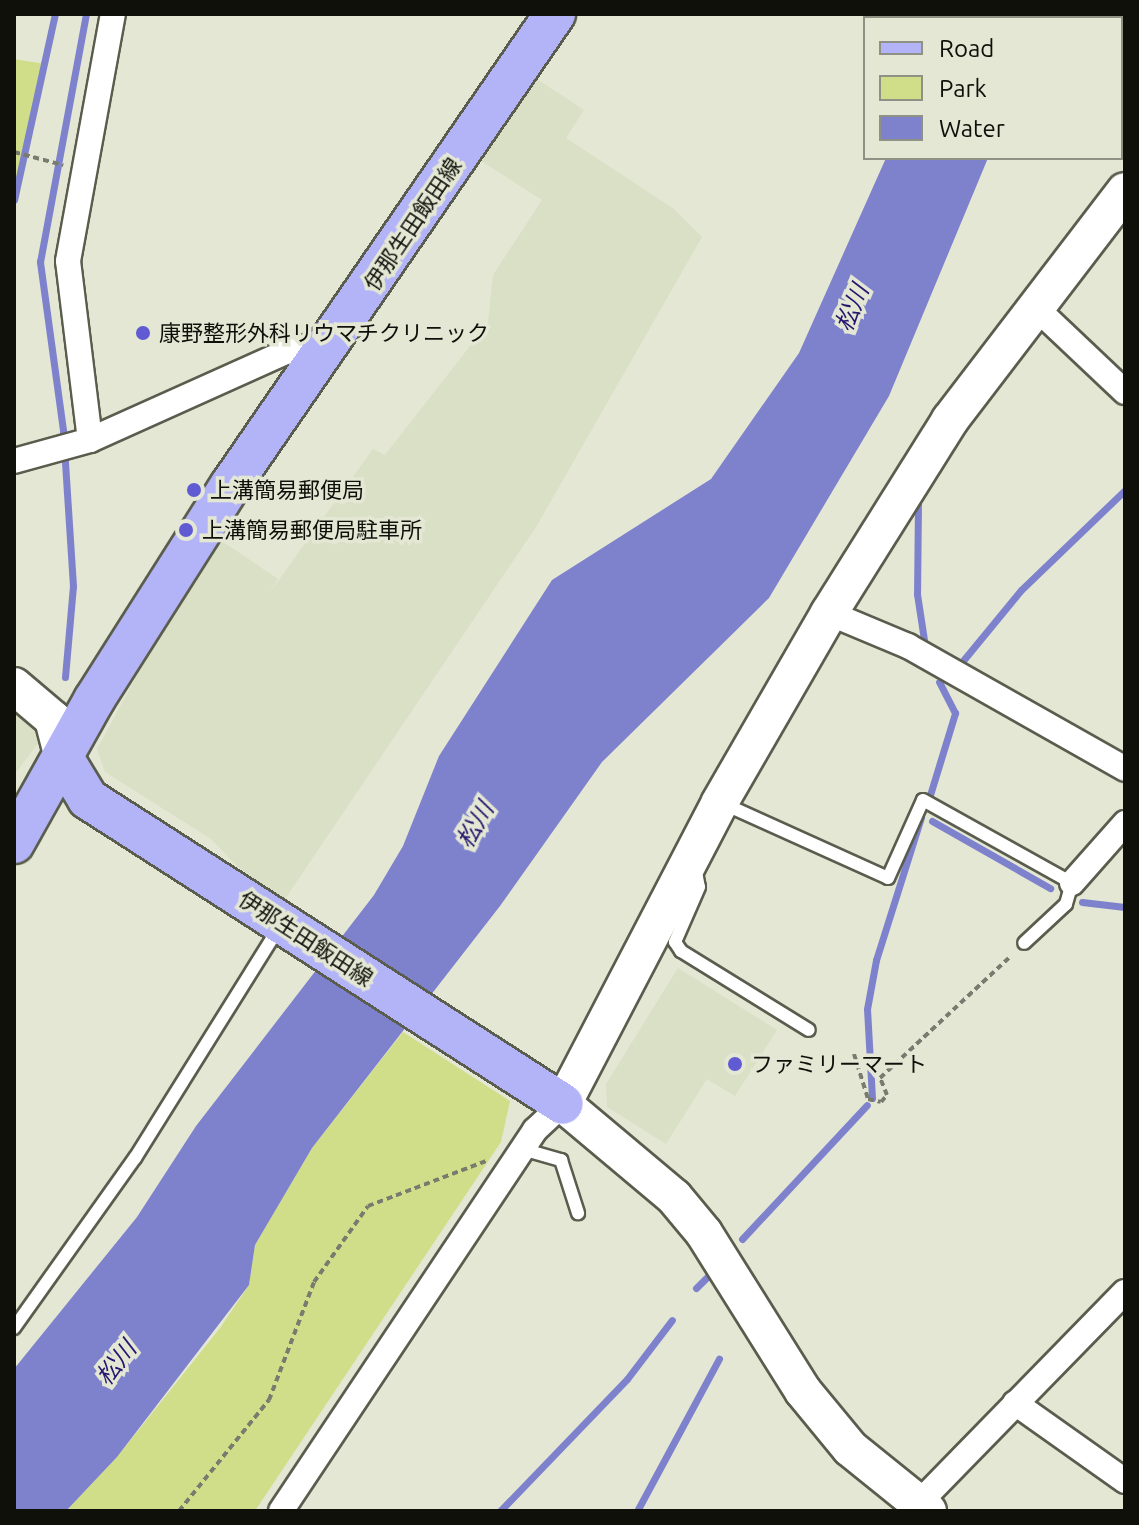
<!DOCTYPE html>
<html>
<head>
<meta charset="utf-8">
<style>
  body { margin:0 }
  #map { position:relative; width:1139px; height:1525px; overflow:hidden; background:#e3e7d4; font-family:Ubuntu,"Noto Sans JP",sans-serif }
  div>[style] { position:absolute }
  .built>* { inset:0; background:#dae0c5 }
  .green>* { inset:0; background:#d0de89 }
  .water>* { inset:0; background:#7e82cd }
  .stream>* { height:7px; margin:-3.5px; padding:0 3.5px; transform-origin:3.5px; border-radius:3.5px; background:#7e82cd }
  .path>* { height:4px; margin-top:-2px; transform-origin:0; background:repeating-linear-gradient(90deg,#787b6e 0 6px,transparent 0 10px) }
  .roads { filter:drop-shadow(2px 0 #5a5d4d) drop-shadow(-2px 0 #5a5d4d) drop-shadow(0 2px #5a5d4d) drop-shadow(0 -2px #5a5d4d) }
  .lane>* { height:12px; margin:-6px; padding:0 6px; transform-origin:6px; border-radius:6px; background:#fff }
  .street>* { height:24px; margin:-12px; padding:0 12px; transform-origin:12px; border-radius:12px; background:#fff }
  .secondary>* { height:36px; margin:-18px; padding:0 18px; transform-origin:18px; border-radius:18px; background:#fff }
  .primary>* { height:40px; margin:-20px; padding:0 20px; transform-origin:20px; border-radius:20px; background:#b3b4f8 }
  .dots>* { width:22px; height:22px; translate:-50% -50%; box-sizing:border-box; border:4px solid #e3e7d4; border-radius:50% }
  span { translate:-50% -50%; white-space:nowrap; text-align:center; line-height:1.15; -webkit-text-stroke:7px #e3e7d4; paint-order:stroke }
  .street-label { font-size:22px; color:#0f100a }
  .poi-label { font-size:22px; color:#0f100a }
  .left { translate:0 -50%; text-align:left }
  .water-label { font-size:24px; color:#25156e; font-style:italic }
  .frame { position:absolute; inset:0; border:16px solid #0f100a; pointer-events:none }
  .legend { position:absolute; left:863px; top:16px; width:260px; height:144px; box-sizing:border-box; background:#e3e7d4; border:2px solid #8e9183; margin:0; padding:10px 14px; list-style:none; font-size:24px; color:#0f100a }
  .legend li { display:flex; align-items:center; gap:16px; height:40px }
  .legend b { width:40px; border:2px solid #8e9183 }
</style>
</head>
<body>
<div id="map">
  <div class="built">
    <i style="clip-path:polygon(531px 75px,584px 110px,566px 138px,674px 209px,702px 237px,536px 527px,285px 899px,239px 868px,211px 839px,105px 772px,97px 749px,213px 535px,278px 579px,268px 595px,373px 449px,385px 455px,488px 323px,493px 275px,542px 200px,475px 157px)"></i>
    <i style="clip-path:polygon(14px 696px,43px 719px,40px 741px,14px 775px)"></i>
    <i style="clip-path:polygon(678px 968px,777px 1030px,735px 1096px,707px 1079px,666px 1144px,607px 1107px,606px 1084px)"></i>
  </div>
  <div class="green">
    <i style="clip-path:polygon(14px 59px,45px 64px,14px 200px)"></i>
    <i style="clip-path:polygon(403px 1032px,510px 1101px,501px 1142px,255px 1511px,66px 1511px,117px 1457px,220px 1328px,249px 1285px,255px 1245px,312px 1148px)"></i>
  </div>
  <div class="water">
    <i style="clip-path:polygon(886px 158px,988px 158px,889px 396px,769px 598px,602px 762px,500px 906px,312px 1148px,255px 1245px,249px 1285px,117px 1457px,66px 1511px,14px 1511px,14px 1369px,137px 1217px,196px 1126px,374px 895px,403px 846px,439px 756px,552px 580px,711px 479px,799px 353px)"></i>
  </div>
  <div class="stream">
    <i style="left:14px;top:200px;width:190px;rotate:-77.6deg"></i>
    <i style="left:918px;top:503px;width:91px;rotate:90.6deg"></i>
    <i style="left:917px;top:594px;width:47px;rotate:81.3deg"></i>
    <i style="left:961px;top:663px;width:94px;rotate:-50.6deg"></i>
    <i style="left:1021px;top:590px;width:144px;rotate:-43.9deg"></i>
    <i style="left:65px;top:677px;width:91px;rotate:-85deg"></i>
    <i style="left:73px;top:586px;width:156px;rotate:-93.7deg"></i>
    <i style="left:63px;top:430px;width:170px;rotate:-97.8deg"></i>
    <i style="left:40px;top:262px;width:252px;rotate:-79.5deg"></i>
    <i style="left:930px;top:795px;width:86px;rotate:-73deg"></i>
    <i style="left:955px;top:713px;width:35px;rotate:-117deg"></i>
    <i style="left:932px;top:821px;width:136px;rotate:29.6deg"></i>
    <i style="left:1082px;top:902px;width:43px;rotate:6.6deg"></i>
    <i style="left:872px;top:1098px;width:89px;rotate:-93.2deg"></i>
    <i style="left:867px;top:1009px;width:50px;rotate:-79.6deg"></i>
    <i style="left:876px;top:960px;width:150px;rotate:-72.5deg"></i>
    <i style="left:742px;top:1239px;width:183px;rotate:-47deg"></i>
    <i style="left:696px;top:1288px;width:16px;rotate:-45deg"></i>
    <i style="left:500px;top:1511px;width:183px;rotate:-46.1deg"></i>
    <i style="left:627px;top:1379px;width:74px;rotate:-52.7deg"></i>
    <i style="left:637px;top:1511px;width:173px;rotate:-61.7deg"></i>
  </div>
  <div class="path">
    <i style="left:14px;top:102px;width:50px;rotate:90deg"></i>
    <i style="left:14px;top:152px;width:51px;rotate:14.9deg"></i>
    <i style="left:854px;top:1054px;width:47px;rotate:72.7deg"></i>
    <i style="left:868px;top:1099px;width:13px;rotate:13deg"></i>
    <i style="left:881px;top:1102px;width:9px;rotate:-49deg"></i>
    <i style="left:887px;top:1095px;width:18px;rotate:-112deg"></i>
    <i style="left:880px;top:1078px;width:179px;rotate:-43deg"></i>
    <i style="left:179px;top:1511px;width:143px;rotate:-51deg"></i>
    <i style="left:269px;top:1400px;width:126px;rotate:-69.1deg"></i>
    <i style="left:314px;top:1282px;width:93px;rotate:-54.6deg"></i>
    <i style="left:368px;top:1206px;width:126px;rotate:-20.9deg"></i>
  </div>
  <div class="roads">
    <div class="lane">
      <i style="left:722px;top:803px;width:182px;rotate:24.3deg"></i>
      <i style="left:888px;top:878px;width:85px;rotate:-65.8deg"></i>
      <i style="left:923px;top:800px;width:171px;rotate:29.1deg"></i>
      <i style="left:1072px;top:883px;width:22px;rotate:106deg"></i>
      <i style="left:1066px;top:904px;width:57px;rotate:137.1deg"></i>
      <i style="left:695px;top:867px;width:20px;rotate:79deg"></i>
      <i style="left:699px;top:887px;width:60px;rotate:113.6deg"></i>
      <i style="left:675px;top:942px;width:11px;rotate:56deg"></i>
      <i style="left:681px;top:951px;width:150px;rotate:31.7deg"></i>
      <i style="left:522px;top:1149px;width:41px;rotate:15.8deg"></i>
      <i style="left:561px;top:1160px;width:56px;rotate:72.2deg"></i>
      <i style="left:14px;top:1328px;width:209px;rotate:-54.6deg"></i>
      <i style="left:135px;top:1158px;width:270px;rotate:-58deg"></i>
    </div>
    <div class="street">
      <i style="left:1034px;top:306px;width:125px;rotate:43.4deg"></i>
      <i style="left:90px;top:440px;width:180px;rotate:-97deg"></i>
      <i style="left:68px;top:261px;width:251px;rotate:-79.7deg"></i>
      <i style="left:14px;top:461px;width:79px;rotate:-15.4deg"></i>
      <i style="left:90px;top:440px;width:215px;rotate:-24.2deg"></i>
      <i style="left:286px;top:352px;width:47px;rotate:-14.9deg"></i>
      <i style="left:829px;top:613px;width:86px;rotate:22.7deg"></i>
      <i style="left:908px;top:646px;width:249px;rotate:29.5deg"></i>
      <i style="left:1072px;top:883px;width:80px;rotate:-48.5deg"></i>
      <i style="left:1015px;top:1403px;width:135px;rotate:35.3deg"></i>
      <i style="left:281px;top:1511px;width:458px;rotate:-56.3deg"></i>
      <i style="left:535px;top:1130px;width:38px;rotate:-43deg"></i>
      <i style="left:911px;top:1511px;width:306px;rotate:-45.7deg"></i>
    </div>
    <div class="secondary">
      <i style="left:14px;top:686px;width:51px;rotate:40.2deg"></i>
      <i style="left:53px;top:719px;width:40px;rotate:75.6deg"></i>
      <i style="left:928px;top:1511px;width:100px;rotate:-141.1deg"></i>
      <i style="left:850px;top:1448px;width:74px;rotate:-129.5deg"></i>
      <i style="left:803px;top:1391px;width:186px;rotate:-122.1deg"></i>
      <i style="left:704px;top:1233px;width:47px;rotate:-129.8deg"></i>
      <i style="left:674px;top:1197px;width:145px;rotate:-140deg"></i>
      <i style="left:563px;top:1104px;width:340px;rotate:-62.5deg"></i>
      <i style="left:720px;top:802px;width:218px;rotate:-60deg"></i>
      <i style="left:829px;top:613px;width:228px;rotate:-57.9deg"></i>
      <i style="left:950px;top:420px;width:288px;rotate:-52.6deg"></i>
    </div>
    <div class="primary">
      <i style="left:63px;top:758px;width:48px;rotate:58.6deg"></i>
      <i style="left:88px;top:799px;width:564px;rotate:32.7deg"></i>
      <i style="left:14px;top:843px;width:164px;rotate:-60.8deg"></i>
      <i style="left:94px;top:700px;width:254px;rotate:-57.6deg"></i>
      <i style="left:230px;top:486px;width:573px;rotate:-55.45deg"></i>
    </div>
  </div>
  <div class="dots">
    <i style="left:143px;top:333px;background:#605ad3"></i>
    <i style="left:194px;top:490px;background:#605ad3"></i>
    <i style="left:186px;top:530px;background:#605ad3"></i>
    <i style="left:735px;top:1064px;background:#605ad3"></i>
  </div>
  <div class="street-label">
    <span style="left:412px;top:224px;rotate:-56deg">伊那生田飯田線</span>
    <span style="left:306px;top:938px;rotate:33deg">伊那生田飯田線</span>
  </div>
  <div class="poi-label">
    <span class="left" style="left:159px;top:333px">康野整形外科リウマチクリニック</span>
    <span class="left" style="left:210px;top:490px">上溝簡易郵便局</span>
    <span class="left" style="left:202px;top:530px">上溝簡易郵便局駐車所</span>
    <span class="left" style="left:751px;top:1064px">ファミリーマート</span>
  </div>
  <div class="water-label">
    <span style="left:852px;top:308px;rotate:-67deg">松川</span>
    <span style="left:475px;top:825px;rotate:-60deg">松川</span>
    <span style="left:116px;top:1363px;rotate:-52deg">松川</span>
  </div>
  <div class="frame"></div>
  <ul class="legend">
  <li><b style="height:10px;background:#b3b4f8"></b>Road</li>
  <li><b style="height:22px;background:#d0de89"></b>Park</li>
  <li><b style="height:22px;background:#7e82cd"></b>Water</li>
  </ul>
</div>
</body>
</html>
